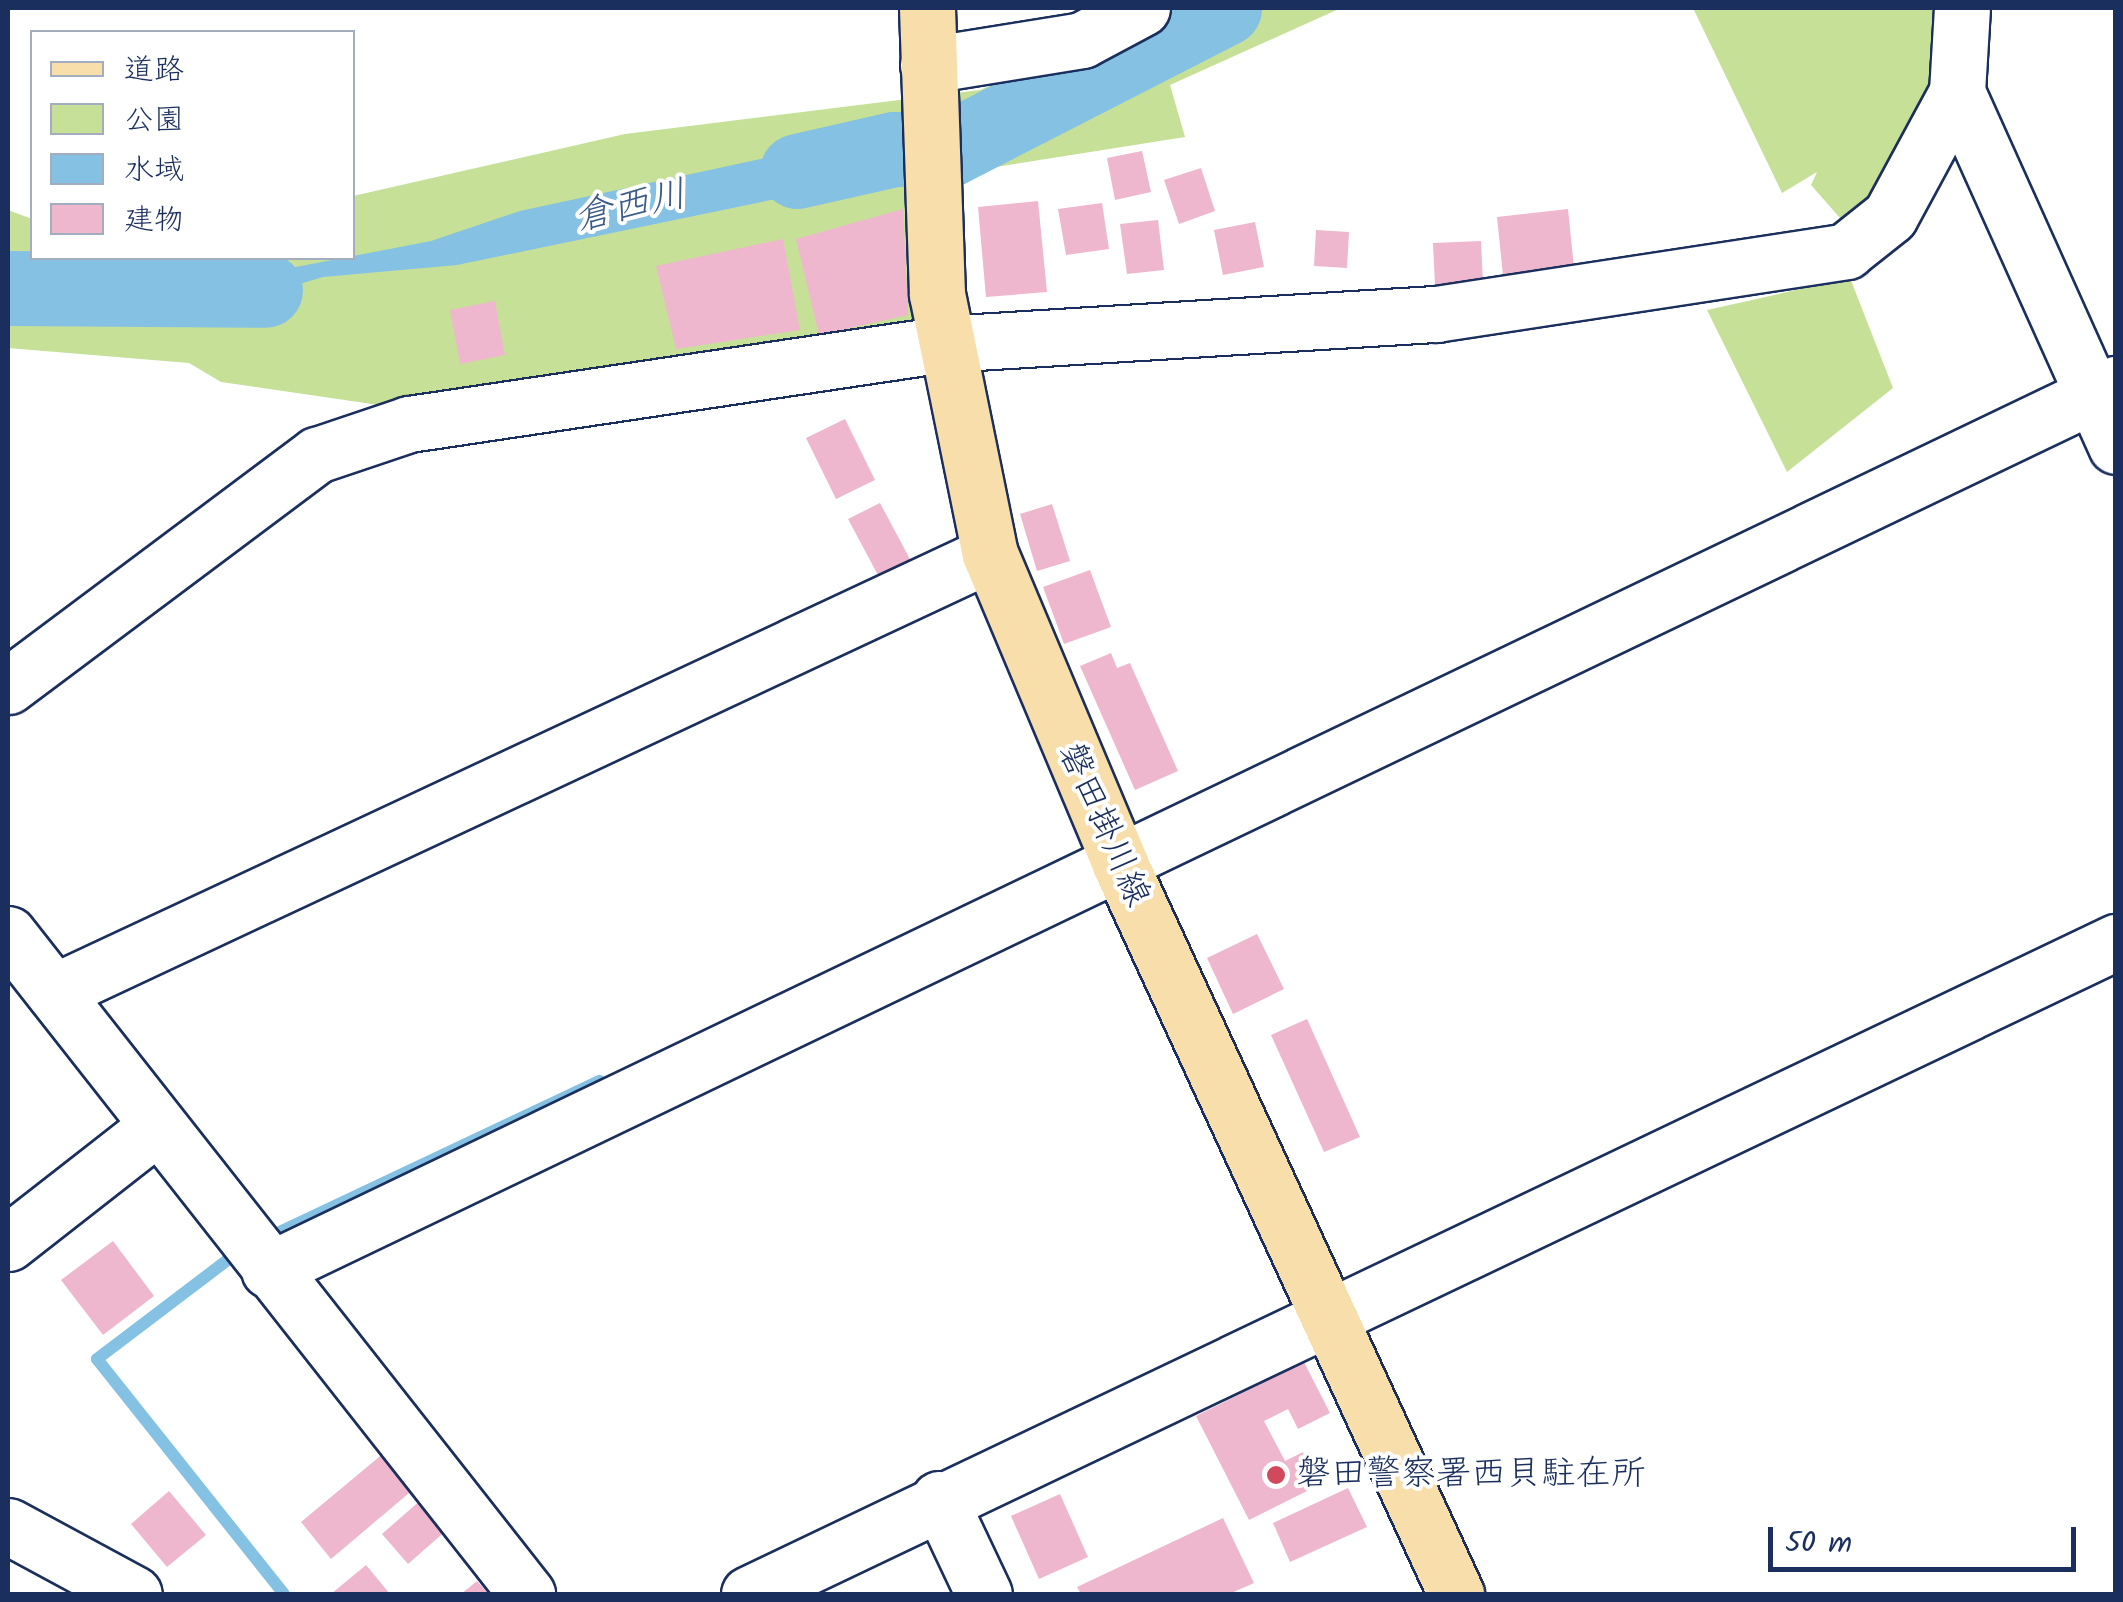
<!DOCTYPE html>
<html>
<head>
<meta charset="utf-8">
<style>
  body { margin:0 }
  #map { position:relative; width:2123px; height:1602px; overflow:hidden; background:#fff; font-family:Kalam,"Klee One",sans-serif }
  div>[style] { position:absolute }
  .green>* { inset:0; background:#c6e097 }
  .water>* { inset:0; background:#84c1e3 }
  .stream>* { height:12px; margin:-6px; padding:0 6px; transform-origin:6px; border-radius:6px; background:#84c1e3 }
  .river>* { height:75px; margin:-37.5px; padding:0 37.5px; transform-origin:37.5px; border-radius:37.5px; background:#84c1e3 }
  .building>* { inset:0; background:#eeb7cd }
  .roads { filter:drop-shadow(2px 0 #1b2f5e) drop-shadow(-2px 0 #1b2f5e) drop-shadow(0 2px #1b2f5e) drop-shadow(0 -2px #1b2f5e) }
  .minor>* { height:55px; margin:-27.5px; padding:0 27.5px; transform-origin:27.5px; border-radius:27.5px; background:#fff }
  .major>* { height:55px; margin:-27.5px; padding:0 27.5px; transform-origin:27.5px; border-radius:27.5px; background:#f8deab }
  .dots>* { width:28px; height:28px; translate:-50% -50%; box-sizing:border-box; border:5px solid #fff; border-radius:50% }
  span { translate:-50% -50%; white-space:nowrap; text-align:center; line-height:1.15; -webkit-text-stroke:8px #fff; paint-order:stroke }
  .street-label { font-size:35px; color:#1b2f5e }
  .poi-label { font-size:35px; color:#1b2f5e }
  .left { translate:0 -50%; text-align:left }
  .water-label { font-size:38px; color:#3a5b86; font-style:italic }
  .frame { position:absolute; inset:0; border:10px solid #1b2f5e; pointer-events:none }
  .legend { position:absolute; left:30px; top:30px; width:325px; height:230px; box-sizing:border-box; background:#fff; border:2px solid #a4acbf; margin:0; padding:12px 18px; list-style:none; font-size:30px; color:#1b2f5e }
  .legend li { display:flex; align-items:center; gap:20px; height:50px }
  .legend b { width:50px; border:2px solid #a4acbf }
  .scale { position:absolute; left:1768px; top:1527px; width:308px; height:45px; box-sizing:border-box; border:5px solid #1b2f5e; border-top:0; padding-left:12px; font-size:30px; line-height:35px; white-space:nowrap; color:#1b2f5e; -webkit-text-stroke:8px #fff; paint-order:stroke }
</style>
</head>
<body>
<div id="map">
  <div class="green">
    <i style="clip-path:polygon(1170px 8px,1341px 8px,1170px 85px,1185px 137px,933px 177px,944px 344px,454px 416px,221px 382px,189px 363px,8px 348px,8px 210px,32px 219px,32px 258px,352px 258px,353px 196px,625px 134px,980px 90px)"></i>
    <i style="clip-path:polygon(1693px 8px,1950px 8px,1929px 106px,1847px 226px,1811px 185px,1817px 172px,1782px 193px)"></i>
    <i style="clip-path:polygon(1850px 278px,1893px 388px,1787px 472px,1707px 310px)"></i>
  </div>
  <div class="water">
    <i style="clip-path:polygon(894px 130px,901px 173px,457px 265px,323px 277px,209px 311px,161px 293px,431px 241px,520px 211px)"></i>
  </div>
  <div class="stream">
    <i style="left:8px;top:305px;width:16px;rotate:-40deg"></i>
    <i style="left:265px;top:1239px;width:370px;rotate:-25.3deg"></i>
    <i style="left:242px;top:1249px;width:182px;rotate:142.8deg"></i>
    <i style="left:97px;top:1359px;width:300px;rotate:51.5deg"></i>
  </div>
  <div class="river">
    <i style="left:797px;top:171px;width:99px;rotate:-12.8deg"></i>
    <i style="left:894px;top:149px;width:55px"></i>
    <i style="left:949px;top:149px;width:309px;rotate:-27.1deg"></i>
    <i style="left:8px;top:288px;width:257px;rotate:0.4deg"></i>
  </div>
  <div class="building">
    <i style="clip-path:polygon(1142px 151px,1151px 192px,1115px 200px,1107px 158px)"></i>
    <i style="clip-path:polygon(1201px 168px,1215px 211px,1179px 224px,1164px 180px)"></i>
    <i style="clip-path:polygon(1038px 201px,1047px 292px,986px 297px,978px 207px)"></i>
    <i style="clip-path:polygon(1102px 203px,1109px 249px,1066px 255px,1058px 209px)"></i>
    <i style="clip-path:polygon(903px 209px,908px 315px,819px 335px,796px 239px)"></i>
    <i style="clip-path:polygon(1568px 209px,1574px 268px,1503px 275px,1497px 217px)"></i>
    <i style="clip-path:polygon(1158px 220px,1164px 270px,1127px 274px,1120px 224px)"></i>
    <i style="clip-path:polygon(1255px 222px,1264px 267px,1223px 275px,1214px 230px)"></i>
    <i style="clip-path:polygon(1316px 230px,1349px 232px,1347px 268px,1314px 266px)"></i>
    <i style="clip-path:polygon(783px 239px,800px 330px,676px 349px,656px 266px)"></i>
    <i style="clip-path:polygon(1481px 241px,1483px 283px,1435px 285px,1433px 243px)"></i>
    <i style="clip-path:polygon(495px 301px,505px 355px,460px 364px,450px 310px)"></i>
    <i style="clip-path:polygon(845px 419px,875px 480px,836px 499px,806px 438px)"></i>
    <i style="clip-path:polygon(880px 503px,911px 561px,879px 577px,848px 519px)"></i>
    <i style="clip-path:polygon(1052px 504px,1070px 561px,1037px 571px,1020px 514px)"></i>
    <i style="clip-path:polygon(1090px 570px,1111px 627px,1064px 644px,1043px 587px)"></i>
    <i style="clip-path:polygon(1111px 653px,1117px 668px,1130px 663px,1178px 771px,1135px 790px,1080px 666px)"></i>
    <i style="clip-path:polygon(1257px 934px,1284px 989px,1233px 1014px,1207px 958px)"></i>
    <i style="clip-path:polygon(1307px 1019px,1360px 1137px,1324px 1152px,1271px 1035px)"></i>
    <i style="clip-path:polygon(113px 1241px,154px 1296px,103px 1335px,61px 1280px)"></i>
    <i style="clip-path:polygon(1304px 1362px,1330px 1413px,1298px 1429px,1288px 1409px,1264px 1421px,1285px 1461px,1303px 1452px,1319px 1485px,1249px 1520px,1196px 1416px)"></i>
    <i style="clip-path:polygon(385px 1452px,415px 1488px,331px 1559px,301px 1522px)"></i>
    <i style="clip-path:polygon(1348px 1488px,1367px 1527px,1290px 1562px,1273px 1523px)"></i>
    <i style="clip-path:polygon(169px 1491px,206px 1535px,167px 1567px,131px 1524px)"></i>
    <i style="clip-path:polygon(1060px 1494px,1088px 1557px,1039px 1579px,1011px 1516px)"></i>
    <i style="clip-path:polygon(423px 1498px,449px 1528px,408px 1564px,382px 1534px)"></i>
    <i style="clip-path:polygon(1223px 1518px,1254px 1583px,1229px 1594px,1081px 1594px,1077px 1587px)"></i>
    <i style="clip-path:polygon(366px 1565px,390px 1594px,331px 1594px)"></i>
    <i style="clip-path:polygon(477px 1581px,489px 1594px,461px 1594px)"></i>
  </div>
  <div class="roads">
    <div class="minor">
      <i style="left:928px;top:65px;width:156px;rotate:-9.2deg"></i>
      <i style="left:1082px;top:40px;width:68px;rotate:-28.1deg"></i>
      <i style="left:1957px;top:92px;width:388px;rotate:65.8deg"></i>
      <i style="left:8px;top:686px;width:386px;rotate:-36.8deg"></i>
      <i style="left:317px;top:455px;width:97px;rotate:-18.6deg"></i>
      <i style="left:409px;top:424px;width:541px;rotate:-8.5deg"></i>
      <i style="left:944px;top:344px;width:493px;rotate:-3.5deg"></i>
      <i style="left:1436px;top:314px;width:415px;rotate:-8.7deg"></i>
      <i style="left:1846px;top:251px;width:56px;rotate:-38.5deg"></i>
      <i style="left:1890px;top:216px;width:141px;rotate:-61.6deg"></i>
      <i style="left:1957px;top:92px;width:84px;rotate:-86.6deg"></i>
      <i style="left:8px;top:934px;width:840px;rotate:51.82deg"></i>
      <i style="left:54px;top:992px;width:1033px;rotate:-25.08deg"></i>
      <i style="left:8px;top:1243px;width:190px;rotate:-38deg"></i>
      <i style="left:269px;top:1270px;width:2049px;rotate:-25.63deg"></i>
      <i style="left:939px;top:1499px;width:105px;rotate:64.7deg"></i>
      <i style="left:8px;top:1526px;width:143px;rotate:28.4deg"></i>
      <i style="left:749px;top:1594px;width:1515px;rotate:-25.5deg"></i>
    </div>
    <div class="major">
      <i style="left:927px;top:8px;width:286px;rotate:88deg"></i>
      <i style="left:937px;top:294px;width:265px;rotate:78.5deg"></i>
      <i style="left:990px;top:554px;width:336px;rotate:67.2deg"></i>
      <i style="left:1120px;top:864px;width:804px;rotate:65.28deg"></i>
    </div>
  </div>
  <div class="dots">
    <i style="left:1276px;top:1475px;background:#d1495b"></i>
  </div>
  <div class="street-label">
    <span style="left:1103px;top:825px;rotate:66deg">磐田掛川線</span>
  </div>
  <div class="poi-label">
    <span class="left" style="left:1296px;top:1475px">磐田警察署西貝駐在所</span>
  </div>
  <div class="water-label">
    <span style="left:631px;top:208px;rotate:-13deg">倉西川</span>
  </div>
  <div class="frame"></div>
  <ul class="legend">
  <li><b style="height:12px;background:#f8deab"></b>道路</li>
  <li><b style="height:28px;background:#c6e097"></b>公園</li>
  <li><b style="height:28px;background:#84c1e3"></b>水域</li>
  <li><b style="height:28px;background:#eeb7cd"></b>建物</li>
  </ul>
  <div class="scale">50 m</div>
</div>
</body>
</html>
